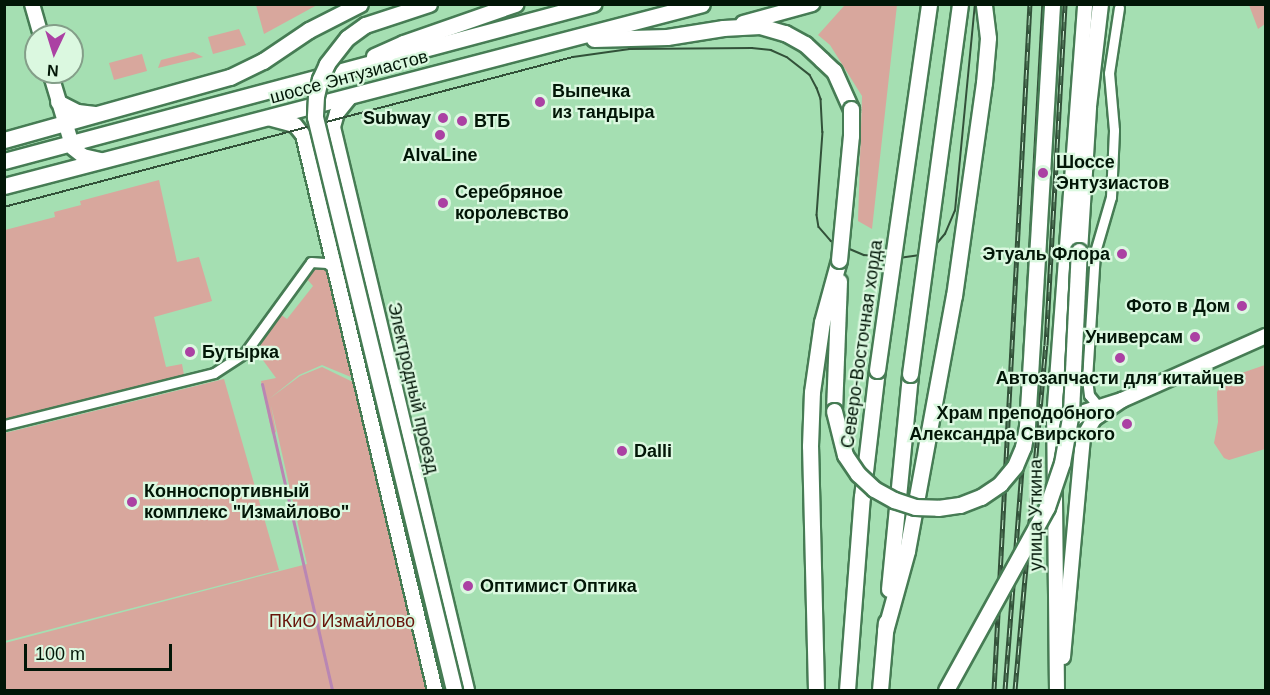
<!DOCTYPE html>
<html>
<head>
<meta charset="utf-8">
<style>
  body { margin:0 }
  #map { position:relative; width:1270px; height:695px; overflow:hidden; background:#a5dfb2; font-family:Helvetica,sans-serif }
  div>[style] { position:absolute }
  .green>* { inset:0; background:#d8a79d }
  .stream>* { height:3px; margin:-1.5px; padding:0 1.5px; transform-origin:1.5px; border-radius:1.5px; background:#b986b3 }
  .roads { filter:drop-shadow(2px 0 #467c54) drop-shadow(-2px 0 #467c54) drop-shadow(0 2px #467c54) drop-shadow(0 -2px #467c54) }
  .street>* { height:9px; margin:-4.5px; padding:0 4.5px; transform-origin:4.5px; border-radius:4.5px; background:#fff }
  .secondary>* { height:14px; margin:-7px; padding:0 7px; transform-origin:7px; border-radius:7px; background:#fff }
  .primary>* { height:15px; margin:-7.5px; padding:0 7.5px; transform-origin:7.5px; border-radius:7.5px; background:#fff }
  .tram>* { height:1.5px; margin:-0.75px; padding:0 0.75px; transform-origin:0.75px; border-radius:0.75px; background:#325139 }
  .rail>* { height:5px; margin-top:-2.5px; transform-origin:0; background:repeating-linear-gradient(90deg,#dbf8e0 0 9px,#325139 0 18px); box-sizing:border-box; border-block:2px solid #325139 }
  .bridges { filter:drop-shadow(2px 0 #467c54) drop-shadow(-2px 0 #467c54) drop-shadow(0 2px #467c54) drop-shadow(0 -2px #467c54) }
  .primary-bridge>* { height:15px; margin:-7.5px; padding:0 7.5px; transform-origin:7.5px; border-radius:7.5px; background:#fff }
  .dots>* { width:16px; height:16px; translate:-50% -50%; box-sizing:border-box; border:3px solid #dbf8e0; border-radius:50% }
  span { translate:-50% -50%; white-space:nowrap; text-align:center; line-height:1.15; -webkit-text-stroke:4.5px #dbf8e0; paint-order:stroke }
  .street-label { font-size:18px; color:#021607 }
  .poi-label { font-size:18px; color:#021607; font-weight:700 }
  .left { translate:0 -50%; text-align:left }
  .right { translate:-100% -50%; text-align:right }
  .park-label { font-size:18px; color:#67140a }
  .frame { position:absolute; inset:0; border:6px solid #021607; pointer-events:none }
  .north { position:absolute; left:24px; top:24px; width:60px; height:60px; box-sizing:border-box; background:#dbf8e0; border:2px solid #849e89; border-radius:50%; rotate:184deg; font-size:16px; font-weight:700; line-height:24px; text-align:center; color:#021607 }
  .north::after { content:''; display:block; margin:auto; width:21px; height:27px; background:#ab41a3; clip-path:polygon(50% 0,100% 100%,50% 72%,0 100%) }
  .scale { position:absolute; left:24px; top:644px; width:148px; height:27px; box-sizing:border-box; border:3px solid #021607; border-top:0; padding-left:8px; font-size:18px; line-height:21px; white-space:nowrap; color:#021607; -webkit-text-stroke:4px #dbf8e0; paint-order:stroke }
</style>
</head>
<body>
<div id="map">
  <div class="green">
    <i style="clip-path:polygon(256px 5px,256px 4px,317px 5px,264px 34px)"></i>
    <i style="clip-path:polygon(856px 5px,897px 5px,872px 229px,858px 221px,862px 96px,830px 45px,818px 35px,844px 6px)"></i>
    <i style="clip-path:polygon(1249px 5px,1265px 5px,1265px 24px,1258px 29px)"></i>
    <i style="clip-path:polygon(239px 29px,246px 45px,213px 54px,208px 37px)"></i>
    <i style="clip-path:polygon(193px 52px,203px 57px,158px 68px,161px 60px)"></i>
    <i style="clip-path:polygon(142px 54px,147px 71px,114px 80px,109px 63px)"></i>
    <i style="clip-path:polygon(159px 180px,177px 262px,199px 257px,212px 301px,154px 317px,166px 367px,182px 364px,184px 375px,5px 419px,5px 230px,55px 217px,54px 212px,81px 205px,80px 201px)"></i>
    <i style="clip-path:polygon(323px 267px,330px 272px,358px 380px,322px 365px,299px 375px,269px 399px,300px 376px,322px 367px,357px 384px,391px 541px,433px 690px,5px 690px,5px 643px,307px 564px,271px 405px,276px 432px,272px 434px,261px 381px,276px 378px,254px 348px,280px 314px,287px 319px,313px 286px,307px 279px,316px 268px)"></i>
    <i style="clip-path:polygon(1265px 365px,1265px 449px,1229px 460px,1224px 458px,1214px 443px,1218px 422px,1217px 392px,1224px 379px)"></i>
    <i style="clip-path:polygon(224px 379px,279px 570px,5px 641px,5px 433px)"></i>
  </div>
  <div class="stream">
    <i style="left:262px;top:384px;width:314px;rotate:77.1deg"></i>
  </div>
  <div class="roads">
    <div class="street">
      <i style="left:1098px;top:406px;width:14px;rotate:-129deg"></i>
      <i style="left:1089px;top:395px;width:16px;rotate:-97deg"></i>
      <i style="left:1087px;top:379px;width:127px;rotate:-86.4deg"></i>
      <i style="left:1095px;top:252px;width:57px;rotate:-73.8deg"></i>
      <i style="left:1111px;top:197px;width:67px;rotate:-87.4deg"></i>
      <i style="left:1114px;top:130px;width:57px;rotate:-95deg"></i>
      <i style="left:1109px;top:73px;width:66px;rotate:-81.3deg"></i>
      <i style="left:4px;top:425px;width:216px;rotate:-13.9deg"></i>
      <i style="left:214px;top:373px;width:37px;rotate:-33deg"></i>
      <i style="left:245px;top:353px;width:112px;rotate:-54deg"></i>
      <i style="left:311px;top:262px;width:16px;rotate:4deg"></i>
      <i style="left:327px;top:263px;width:9px;rotate:41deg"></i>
    </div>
    <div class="secondary">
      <i style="left:32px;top:4px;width:33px;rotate:74deg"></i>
      <i style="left:743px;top:23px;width:72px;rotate:-15.4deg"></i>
      <i style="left:50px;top:72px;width:79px;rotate:73.2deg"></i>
      <i style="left:73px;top:148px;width:13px;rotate:39deg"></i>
      <i style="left:83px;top:156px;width:18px;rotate:13deg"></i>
      <i style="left:350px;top:97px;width:21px;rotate:129deg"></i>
      <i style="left:337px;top:113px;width:15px;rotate:106deg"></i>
      <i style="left:333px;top:127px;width:579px;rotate:76.61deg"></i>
      <i style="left:58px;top:102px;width:22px;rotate:27deg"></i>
      <i style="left:78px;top:112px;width:17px;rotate:7deg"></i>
      <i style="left:268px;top:118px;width:28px;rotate:15deg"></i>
      <i style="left:295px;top:125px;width:13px;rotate:51deg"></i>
      <i style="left:303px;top:135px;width:570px;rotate:76.62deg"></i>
      <i style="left:1065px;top:428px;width:22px;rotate:-43deg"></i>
      <i style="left:1081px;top:413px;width:43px;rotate:-17.6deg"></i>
      <i style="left:1122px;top:400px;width:158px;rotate:-24deg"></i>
      <i style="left:1063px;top:657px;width:220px;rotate:-84.8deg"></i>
      <i style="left:1083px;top:438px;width:22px;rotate:-60deg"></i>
      <i style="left:1094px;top:419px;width:34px;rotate:-34deg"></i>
      <i style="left:1057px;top:690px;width:271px;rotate:-90.6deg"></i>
      <i style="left:1054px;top:419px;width:416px;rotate:-85.7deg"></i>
    </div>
    <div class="primary">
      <i style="left:594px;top:39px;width:73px;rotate:-1.6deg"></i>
      <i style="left:667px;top:37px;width:57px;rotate:-9.1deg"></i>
      <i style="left:723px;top:28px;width:37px;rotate:-3deg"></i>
      <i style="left:760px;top:26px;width:26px;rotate:16deg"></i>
      <i style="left:785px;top:33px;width:23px;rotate:29deg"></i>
      <i style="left:805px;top:44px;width:23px;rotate:43deg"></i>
      <i style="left:822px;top:60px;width:16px;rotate:43deg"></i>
      <i style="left:834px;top:71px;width:42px;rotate:65.9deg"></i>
      <i style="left:374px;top:56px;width:32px;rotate:-24deg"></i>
      <i style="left:403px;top:43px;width:119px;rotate:-19.2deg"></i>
      <i style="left:4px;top:140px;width:235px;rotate:-15.6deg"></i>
      <i style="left:230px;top:77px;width:37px;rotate:-26deg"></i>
      <i style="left:263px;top:61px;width:55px;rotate:-34deg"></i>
      <i style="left:309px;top:30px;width:57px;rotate:-27deg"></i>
      <i style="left:4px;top:161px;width:610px;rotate:-14.93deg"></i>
      <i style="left:4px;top:186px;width:721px;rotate:-14.61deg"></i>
      <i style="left:1079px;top:251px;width:145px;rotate:-86.4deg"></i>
      <i style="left:1088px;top:106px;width:103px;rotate:-83.3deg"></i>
      <i style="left:834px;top:411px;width:130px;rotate:-87.8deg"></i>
      <i style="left:889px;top:589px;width:216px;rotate:-84.4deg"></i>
      <i style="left:885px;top:631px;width:83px;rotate:-74.6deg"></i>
      <i style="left:907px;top:551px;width:259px;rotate:-79.6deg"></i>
      <i style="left:954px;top:296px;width:215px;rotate:-82deg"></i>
      <i style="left:984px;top:83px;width:45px;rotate:-84.9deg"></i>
      <i style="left:988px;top:38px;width:34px;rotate:-97deg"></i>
      <i style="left:816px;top:690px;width:244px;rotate:-91.4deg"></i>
      <i style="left:810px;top:446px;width:54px;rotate:-87.9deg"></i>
      <i style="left:812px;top:392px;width:71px;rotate:-81.9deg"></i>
      <i style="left:822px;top:322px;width:64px;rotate:-74.7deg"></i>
      <i style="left:847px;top:690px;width:194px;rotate:-85.6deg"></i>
      <i style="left:862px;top:497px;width:128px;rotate:-83.3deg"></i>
      <i style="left:880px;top:690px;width:68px;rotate:-85deg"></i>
    </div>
  </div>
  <div class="tram">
    <i style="left:4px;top:207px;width:588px;rotate:-14.77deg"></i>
    <i style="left:573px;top:57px;width:57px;rotate:-8.1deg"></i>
    <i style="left:629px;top:49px;width:123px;rotate:-0.5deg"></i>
    <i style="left:752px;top:48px;width:19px;rotate:6deg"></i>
    <i style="left:771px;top:50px;width:17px;rotate:24deg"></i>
    <i style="left:787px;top:57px;width:29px;rotate:38deg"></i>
    <i style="left:810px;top:75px;width:15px;rotate:62deg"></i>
    <i style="left:817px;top:88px;width:12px;rotate:70deg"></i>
    <i style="left:821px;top:99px;width:33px;rotate:87deg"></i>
    <i style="left:823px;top:132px;width:83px;rotate:94.1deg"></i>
    <i style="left:817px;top:215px;width:12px;rotate:81deg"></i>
    <i style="left:819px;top:227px;width:18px;rotate:49deg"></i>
    <i style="left:831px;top:241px;width:36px;rotate:23deg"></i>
    <i style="left:864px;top:255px;width:35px;rotate:5deg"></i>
    <i style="left:899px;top:258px;width:21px;rotate:-8deg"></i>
    <i style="left:920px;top:255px;width:16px;rotate:-30deg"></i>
    <i style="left:934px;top:247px;width:17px;rotate:-50deg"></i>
    <i style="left:945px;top:234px;width:25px;rotate:-67deg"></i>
    <i style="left:955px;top:211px;width:208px;rotate:-84.5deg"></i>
  </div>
  <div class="rail">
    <i style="left:994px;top:690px;width:687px;rotate:-87deg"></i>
    <i style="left:1005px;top:690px;width:248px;rotate:-85.6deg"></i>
    <i style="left:1024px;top:443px;width:92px;rotate:-89.4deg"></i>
    <i style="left:1025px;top:351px;width:348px;rotate:-86.9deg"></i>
    <i style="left:1015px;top:690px;width:346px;rotate:-84.9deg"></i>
    <i style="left:1046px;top:345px;width:342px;rotate:-86.8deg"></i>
  </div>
  <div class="bridges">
    <div class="primary-bridge">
      <i style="left:429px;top:4px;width:67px;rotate:161.8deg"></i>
      <i style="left:365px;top:25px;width:22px;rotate:144deg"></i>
      <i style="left:347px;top:38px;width:33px;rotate:128deg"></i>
      <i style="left:327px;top:64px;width:17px;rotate:115deg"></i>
      <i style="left:320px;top:79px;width:17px;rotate:103deg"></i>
      <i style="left:316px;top:96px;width:21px;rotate:93deg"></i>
      <i style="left:315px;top:117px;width:590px;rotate:76.36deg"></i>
      <i style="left:839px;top:260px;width:125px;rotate:-84.5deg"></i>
      <i style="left:851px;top:136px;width:27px;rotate:-90deg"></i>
      <i style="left:877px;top:370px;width:370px;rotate:-81.9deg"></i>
      <i style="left:910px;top:374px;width:373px;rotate:-82.3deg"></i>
      <i style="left:834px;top:411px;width:45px;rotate:76deg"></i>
      <i style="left:845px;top:455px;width:23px;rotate:56deg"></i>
      <i style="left:858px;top:474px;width:22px;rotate:43deg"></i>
      <i style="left:874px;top:489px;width:23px;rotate:29deg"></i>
      <i style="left:894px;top:500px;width:22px;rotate:18deg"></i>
      <i style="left:915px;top:507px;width:23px;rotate:2deg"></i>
      <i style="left:938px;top:508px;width:22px;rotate:-8deg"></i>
      <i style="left:960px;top:505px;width:22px;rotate:-21deg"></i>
      <i style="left:981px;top:497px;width:23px;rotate:-34deg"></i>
      <i style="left:1000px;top:484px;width:23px;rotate:-50deg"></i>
      <i style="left:1015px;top:466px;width:21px;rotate:-67deg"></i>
      <i style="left:1023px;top:447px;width:21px;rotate:-79deg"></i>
      <i style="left:1027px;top:426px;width:423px;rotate:-86.6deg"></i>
      <i style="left:946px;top:690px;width:209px;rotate:-61.1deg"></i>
      <i style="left:1047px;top:507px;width:46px;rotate:-71.2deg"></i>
      <i style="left:1062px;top:463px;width:52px;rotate:-80deg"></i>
      <i style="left:1071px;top:412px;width:161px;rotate:-87.2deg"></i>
    </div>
  </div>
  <div class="dots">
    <i style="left:540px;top:102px;background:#ab41a3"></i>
    <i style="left:443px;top:118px;background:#ab41a3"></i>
    <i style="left:462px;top:121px;background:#ab41a3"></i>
    <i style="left:440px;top:135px;background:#ab41a3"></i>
    <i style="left:1043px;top:173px;background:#ab41a3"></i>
    <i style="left:443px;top:203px;background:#ab41a3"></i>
    <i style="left:1122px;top:254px;background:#ab41a3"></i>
    <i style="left:1242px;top:306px;background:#ab41a3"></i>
    <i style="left:1195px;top:337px;background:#ab41a3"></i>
    <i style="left:190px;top:352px;background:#ab41a3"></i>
    <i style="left:1120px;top:358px;background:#ab41a3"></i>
    <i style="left:1127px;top:424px;background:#ab41a3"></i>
    <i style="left:622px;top:451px;background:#ab41a3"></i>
    <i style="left:132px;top:502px;background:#ab41a3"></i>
    <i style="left:468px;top:586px;background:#ab41a3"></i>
  </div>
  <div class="street-label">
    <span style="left:349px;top:77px;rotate:-15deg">шоссе Энтузиастов</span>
    <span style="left:862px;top:344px;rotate:-82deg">Северо-Восточная хорда</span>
    <span style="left:413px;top:388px;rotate:77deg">Электродный проезд</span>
    <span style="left:1036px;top:515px;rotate:-90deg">улица Уткина</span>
  </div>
  <div class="poi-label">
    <span class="left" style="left:552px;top:102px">Выпечка<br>из тандыра</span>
    <span class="right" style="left:431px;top:118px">Subway</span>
    <span class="left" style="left:474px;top:121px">ВТБ</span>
    <span style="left:440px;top:155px">AlvaLine</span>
    <span class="left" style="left:1056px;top:173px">Шоссе<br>Энтузиастов</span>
    <span class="left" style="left:455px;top:203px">Серебряное<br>королевство</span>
    <span class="right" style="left:1110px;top:254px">Этуаль Флора</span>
    <span class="right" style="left:1230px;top:306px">Фото в Дом</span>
    <span class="right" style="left:1183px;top:337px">Универсам</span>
    <span class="left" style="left:202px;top:352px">Бутырка</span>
    <span style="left:1120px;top:378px">Автозапчасти для китайцев</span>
    <span class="right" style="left:1115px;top:424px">Храм преподобного<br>Александра Свирского</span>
    <span class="left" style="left:634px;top:451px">Dalli</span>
    <span class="left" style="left:144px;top:502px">Конноспортивный<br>комплекс "Измайлово"</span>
    <span class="left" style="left:480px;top:586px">Оптимист Оптика</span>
  </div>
  <div class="park-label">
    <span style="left:342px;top:621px">ПКиО Измайлово</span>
  </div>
  <div class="frame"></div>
  <div class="north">N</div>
  <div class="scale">100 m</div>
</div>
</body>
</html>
